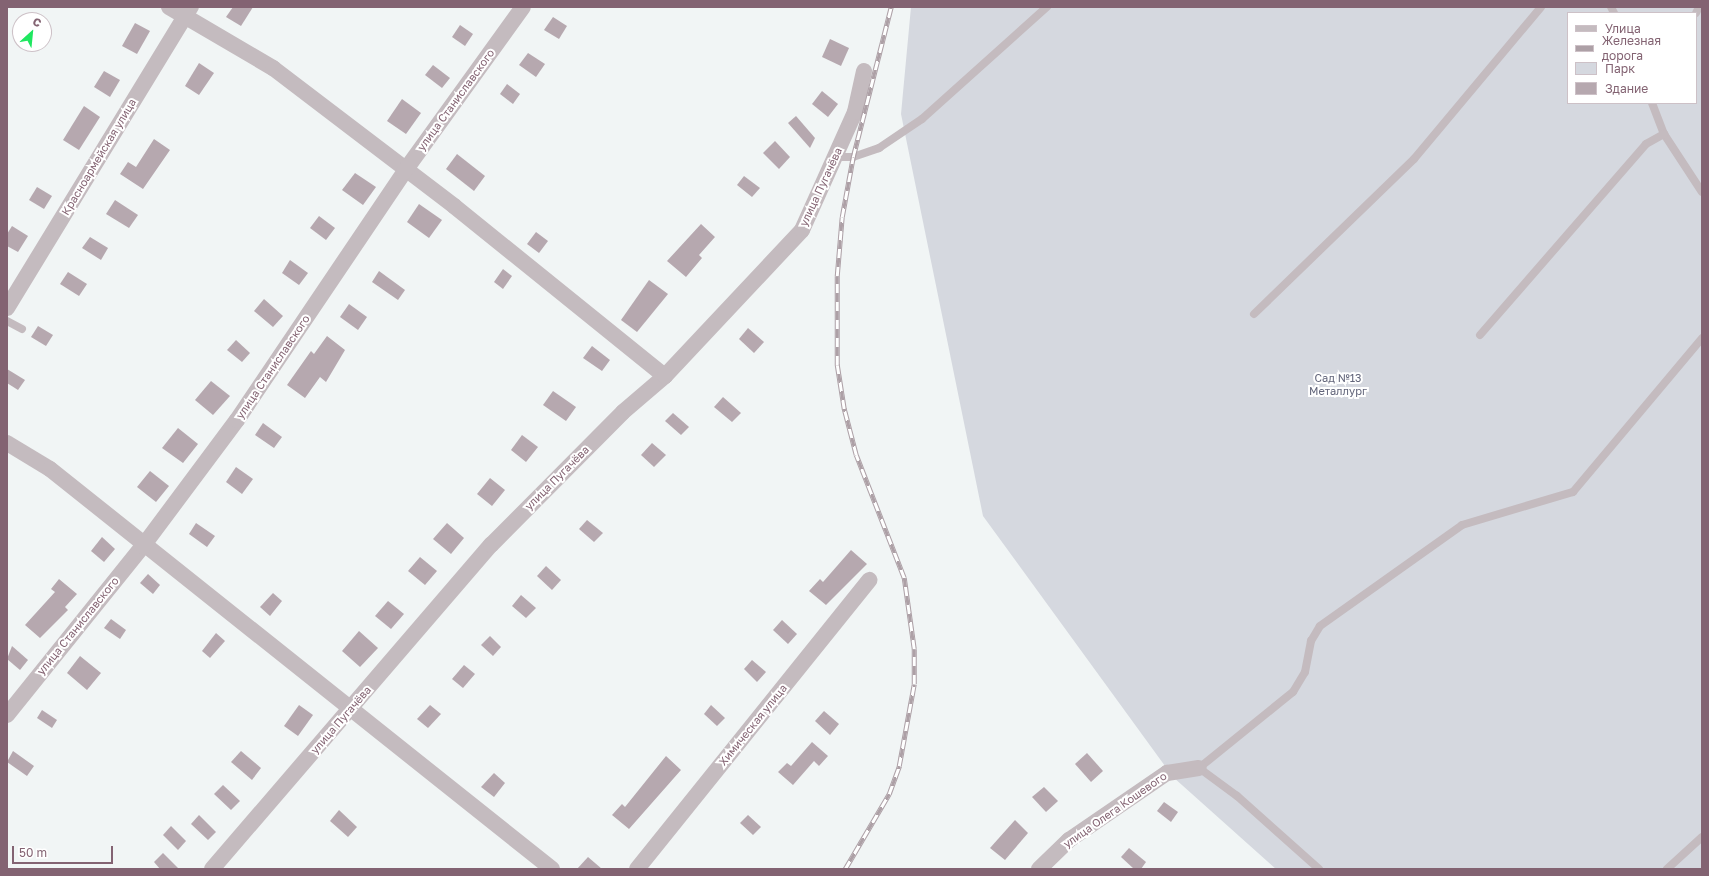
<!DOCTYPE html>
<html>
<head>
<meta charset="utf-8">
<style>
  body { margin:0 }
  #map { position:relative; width:1709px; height:876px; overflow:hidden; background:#f1f5f5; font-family:"Golos Text",sans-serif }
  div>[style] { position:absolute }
  .green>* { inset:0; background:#d5d8df }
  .building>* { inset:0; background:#b6a8af }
  .service>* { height:8px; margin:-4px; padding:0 4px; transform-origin:4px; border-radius:4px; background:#c4bbbf }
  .minor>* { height:16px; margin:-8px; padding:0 8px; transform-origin:8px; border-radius:8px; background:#c4bbbf }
  .rail>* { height:4.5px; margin-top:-2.25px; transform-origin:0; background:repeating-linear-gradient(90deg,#fff 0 9px,#ada0a6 0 18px); box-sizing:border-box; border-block:1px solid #ada0a6 }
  span { translate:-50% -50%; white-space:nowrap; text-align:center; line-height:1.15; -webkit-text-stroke:4px #fff; paint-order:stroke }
  .street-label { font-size:11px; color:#836372 }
  .park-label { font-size:11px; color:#62657a }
  .frame { position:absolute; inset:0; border:8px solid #836372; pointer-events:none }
  .legend { position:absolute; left:1567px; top:12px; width:130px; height:92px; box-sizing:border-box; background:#fff; border:1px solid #cdc1c7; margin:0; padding:5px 7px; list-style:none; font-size:12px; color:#836372 }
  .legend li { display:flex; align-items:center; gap:8px; height:20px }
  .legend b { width:20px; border:1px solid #cdc1c7 }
  .north { position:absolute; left:12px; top:12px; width:40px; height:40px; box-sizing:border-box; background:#fff; border:1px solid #cdc1c7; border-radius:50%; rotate:27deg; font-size:11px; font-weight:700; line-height:16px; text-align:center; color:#836372 }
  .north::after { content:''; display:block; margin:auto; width:14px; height:18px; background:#1fe760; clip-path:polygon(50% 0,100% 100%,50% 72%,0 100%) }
  .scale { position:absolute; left:12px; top:846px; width:101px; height:18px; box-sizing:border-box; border:2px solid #836372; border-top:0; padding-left:5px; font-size:12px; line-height:14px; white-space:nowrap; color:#836372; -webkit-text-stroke:3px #fff; paint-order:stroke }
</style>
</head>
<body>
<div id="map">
  <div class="green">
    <i style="clip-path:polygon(evenodd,911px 7px,1702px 7px,1702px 869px,1276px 869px,1173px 777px,983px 516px,901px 114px,911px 7px,1568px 13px,1696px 13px,1696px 103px,1568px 103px,1568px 13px)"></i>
  </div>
  <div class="building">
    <i style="clip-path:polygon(233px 7px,253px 7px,241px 26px,226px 17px)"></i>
    <i style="clip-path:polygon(553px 17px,567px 26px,559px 39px,544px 30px)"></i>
    <i style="clip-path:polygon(135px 23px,150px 31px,137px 54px,122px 46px)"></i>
    <i style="clip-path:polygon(460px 25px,473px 34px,465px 46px,452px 37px)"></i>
    <i style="clip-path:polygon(830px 39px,849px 48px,841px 66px,822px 57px)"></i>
    <i style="clip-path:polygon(528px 53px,545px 64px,536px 77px,519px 65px)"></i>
    <i style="clip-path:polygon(199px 63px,214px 73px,199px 95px,185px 86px)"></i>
    <i style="clip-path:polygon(433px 65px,450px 78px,442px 88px,425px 75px)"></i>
    <i style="clip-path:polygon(104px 71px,120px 80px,110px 97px,94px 87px)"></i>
    <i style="clip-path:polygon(507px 84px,520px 94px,513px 104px,500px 94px)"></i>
    <i style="clip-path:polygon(822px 91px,838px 104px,828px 117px,812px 104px)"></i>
    <i style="clip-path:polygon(402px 99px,421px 113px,406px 134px,387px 121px)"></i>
    <i style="clip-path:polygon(84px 106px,100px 117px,79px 150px,63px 140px)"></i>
    <i style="clip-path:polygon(796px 116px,815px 138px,810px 148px,788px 123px)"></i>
    <i style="clip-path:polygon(154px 139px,170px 150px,143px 189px,120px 174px,128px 162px,136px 167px)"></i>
    <i style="clip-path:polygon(775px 141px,790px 157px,779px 169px,763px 153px)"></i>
    <i style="clip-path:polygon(457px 154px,485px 176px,474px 191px,446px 169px)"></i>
    <i style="clip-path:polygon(355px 173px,376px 187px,363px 205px,342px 190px)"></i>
    <i style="clip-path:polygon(744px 176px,760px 188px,752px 197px,737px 185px)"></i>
    <i style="clip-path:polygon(37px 187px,52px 196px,44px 209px,29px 200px)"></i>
    <i style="clip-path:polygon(115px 200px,138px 215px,129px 228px,106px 214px)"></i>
    <i style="clip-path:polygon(419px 204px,442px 220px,429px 238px,407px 222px)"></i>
    <i style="clip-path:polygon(319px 216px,335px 228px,326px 240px,310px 228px)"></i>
    <i style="clip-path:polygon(701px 224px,715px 237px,699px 255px,702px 258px,686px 277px,667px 261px)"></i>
    <i style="clip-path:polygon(12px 226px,28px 236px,18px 252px,7px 246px,7px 234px)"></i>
    <i style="clip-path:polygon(536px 232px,548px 241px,539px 253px,527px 244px)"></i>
    <i style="clip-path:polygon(90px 237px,108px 248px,101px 260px,82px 248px)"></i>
    <i style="clip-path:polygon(290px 260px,308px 273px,299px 285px,282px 273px)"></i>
    <i style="clip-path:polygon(503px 269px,512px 276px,503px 289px,494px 282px)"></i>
    <i style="clip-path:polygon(379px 271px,405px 290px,398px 300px,372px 282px)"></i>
    <i style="clip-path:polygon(68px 272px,87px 284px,79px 296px,60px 284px)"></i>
    <i style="clip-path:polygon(649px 280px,668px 294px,637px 332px,621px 320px)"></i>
    <i style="clip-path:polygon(264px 299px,283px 316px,273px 327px,254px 311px)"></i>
    <i style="clip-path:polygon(349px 304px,367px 317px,358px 330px,340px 317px)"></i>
    <i style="clip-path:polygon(38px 326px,53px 335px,46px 346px,31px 337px)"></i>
    <i style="clip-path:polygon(748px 328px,764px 342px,754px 353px,739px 339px)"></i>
    <i style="clip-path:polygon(327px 336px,345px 350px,326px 382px,320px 377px,305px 398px,287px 385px,311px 351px,314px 354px)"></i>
    <i style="clip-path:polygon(236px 340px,250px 353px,242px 362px,227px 350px)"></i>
    <i style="clip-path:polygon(592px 346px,610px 360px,602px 371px,583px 358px)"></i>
    <i style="clip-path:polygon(7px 369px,25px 380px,18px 390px,7px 383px)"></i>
    <i style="clip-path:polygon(211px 381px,230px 396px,213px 415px,195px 400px)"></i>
    <i style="clip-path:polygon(553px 391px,576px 407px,566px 421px,543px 405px)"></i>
    <i style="clip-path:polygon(723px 397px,741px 413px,732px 422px,714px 407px)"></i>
    <i style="clip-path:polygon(673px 413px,689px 427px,681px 435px,665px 421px)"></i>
    <i style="clip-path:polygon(263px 423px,282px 437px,274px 448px,255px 435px)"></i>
    <i style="clip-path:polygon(178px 428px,198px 444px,183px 463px,162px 448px)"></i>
    <i style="clip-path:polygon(522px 435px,538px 447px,526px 462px,511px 450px)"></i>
    <i style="clip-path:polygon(652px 443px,666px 455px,654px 467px,641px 455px)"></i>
    <i style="clip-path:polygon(236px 467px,253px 479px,242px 494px,226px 482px)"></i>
    <i style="clip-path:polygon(150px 471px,169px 486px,156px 502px,137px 487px)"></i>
    <i style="clip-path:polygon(490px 478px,505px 490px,492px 506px,477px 494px)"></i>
    <i style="clip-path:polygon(587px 520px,603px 533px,594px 542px,579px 529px)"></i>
    <i style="clip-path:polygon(196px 523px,215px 536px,207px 547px,189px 534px)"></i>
    <i style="clip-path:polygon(447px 523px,464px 538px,451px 554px,433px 539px)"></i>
    <i style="clip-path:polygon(102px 537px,115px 549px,104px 562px,91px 551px)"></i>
    <i style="clip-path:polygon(851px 550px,867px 564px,826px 605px,809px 591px,820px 579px,823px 582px)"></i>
    <i style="clip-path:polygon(420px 557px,437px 571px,425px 585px,408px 571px)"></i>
    <i style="clip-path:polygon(546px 566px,561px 580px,552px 590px,537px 576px)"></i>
    <i style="clip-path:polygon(148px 574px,160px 585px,153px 594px,140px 583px)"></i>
    <i style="clip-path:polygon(59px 579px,77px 594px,65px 607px,68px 610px,40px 638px,25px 625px,55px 592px,51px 589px)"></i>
    <i style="clip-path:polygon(273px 593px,282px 601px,270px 616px,260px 607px)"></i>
    <i style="clip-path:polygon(521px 595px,536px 608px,526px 618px,512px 606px)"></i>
    <i style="clip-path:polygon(388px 601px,404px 614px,391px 629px,375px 616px)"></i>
    <i style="clip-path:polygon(111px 619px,126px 630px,120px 639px,104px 628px)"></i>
    <i style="clip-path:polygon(782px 620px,797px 634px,788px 644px,773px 630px)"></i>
    <i style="clip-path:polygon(359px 631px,378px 648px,360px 667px,342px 651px)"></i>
    <i style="clip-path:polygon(216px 633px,225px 641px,210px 658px,202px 651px)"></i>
    <i style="clip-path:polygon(490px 636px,501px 647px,493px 656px,481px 645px)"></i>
    <i style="clip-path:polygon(12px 646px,28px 660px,20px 670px,7px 659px)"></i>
    <i style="clip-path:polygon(80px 656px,101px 673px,87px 690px,67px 673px)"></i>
    <i style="clip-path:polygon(752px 660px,766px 672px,757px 682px,744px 669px)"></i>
    <i style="clip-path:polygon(464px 665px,475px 674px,463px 688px,452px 679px)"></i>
    <i style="clip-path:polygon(299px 705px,313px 715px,298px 736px,284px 726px)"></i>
    <i style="clip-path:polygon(430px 705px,441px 714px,428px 728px,417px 719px)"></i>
    <i style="clip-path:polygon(711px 705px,725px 718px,717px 726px,704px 714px)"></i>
    <i style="clip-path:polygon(42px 710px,57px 720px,52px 728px,37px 718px)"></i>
    <i style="clip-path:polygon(824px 711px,839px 724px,830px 735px,815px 721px)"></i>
    <i style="clip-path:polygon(812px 742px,828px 756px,819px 766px,814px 761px,793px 785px,778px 772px,787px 763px,791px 766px)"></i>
    <i style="clip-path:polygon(13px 751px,34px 766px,27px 776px,7px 762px)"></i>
    <i style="clip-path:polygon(241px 751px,261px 768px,252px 780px,231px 762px)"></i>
    <i style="clip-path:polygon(1087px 753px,1103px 771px,1091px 782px,1075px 764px)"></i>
    <i style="clip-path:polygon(666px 756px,681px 770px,629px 829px,612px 815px,622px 804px,625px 807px)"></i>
    <i style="clip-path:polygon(494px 773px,505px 783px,494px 797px,481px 787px)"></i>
    <i style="clip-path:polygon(223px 785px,240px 801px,231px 810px,214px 794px)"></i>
    <i style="clip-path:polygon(1044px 787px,1058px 801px,1046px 812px,1032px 797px)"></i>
    <i style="clip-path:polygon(1164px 802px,1178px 812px,1171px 822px,1157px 811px)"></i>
    <i style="clip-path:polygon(339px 810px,357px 827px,348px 837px,330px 821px)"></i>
    <i style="clip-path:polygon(199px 815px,216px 832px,208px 840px,191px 824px)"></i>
    <i style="clip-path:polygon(748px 815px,761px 827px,753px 835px,740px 823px)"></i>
    <i style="clip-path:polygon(1015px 820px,1028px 833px,1005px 860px,990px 848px)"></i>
    <i style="clip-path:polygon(171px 826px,186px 841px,178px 850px,163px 835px)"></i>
    <i style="clip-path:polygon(1129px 848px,1146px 862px,1141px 869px,1134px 869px,1121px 857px)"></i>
    <i style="clip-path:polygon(163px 853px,179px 869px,160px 869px,154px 862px)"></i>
    <i style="clip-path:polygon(588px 857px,602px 869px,577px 869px)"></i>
  </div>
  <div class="service">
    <i style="left:1611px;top:7px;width:7px;rotate:63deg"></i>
    <i style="left:1696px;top:13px;width:7px;rotate:-63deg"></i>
    <i style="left:1652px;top:103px;width:33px;rotate:69deg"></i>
    <i style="left:1664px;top:134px;width:69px;rotate:56.8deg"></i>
    <i style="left:836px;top:157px;width:17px"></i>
    <i style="left:853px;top:157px;width:28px;rotate:-19deg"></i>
    <i style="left:879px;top:148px;width:52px;rotate:-34deg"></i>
    <i style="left:922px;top:119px;width:168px;rotate:-41.9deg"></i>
    <i style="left:1254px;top:314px;width:223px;rotate:-44.1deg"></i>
    <i style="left:1414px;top:159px;width:198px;rotate:-50.1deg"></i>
    <i style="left:7px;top:321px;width:17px;rotate:28deg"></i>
    <i style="left:1480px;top:335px;width:253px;rotate:-49deg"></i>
    <i style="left:1646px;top:144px;width:21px;rotate:-29deg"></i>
    <i style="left:1319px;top:869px;width:110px;rotate:-138.3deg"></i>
    <i style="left:1237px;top:796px;width:47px;rotate:-143.6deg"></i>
    <i style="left:1199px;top:768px;width:121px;rotate:-39deg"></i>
    <i style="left:1293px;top:692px;width:23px;rotate:-59deg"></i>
    <i style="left:1305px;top:672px;width:32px;rotate:-79deg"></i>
    <i style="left:1311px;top:641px;width:17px;rotate:-59deg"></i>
    <i style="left:1320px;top:626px;width:174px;rotate:-35.4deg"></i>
    <i style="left:1462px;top:525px;width:116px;rotate:-16.6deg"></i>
    <i style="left:1573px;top:492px;width:201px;rotate:-50deg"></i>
    <i style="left:1667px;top:869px;width:47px;rotate:-42.4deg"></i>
  </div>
  <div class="minor">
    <i style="left:169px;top:7px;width:121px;rotate:30.4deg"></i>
    <i style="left:273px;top:68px;width:228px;rotate:37.3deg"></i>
    <i style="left:454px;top:206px;width:271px;rotate:38.9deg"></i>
    <i style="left:7px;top:308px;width:353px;rotate:-58.6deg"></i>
    <i style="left:7px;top:443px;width:50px;rotate:31.2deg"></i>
    <i style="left:50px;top:469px;width:642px;rotate:38.55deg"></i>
    <i style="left:7px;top:715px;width:217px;rotate:-51.2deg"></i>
    <i style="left:143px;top:546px;width:157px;rotate:-53.3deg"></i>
    <i style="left:237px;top:420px;width:299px;rotate:-56deg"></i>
    <i style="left:404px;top:172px;width:203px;rotate:-54.2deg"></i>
    <i style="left:212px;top:869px;width:428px;rotate:-49.3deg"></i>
    <i style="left:491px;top:545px;width:187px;rotate:-45.2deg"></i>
    <i style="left:623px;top:412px;width:55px;rotate:-40.6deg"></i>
    <i style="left:665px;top:376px;width:200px;rotate:-46.8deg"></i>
    <i style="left:802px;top:230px;width:129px;rotate:-65.8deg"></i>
    <i style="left:855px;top:112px;width:42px;rotate:-77.6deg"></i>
    <i style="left:637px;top:869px;width:371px;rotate:-51.2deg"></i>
    <i style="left:1039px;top:869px;width:42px;rotate:-44deg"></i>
    <i style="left:1069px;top:840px;width:119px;rotate:-34.4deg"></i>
    <i style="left:1167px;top:773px;width:32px;rotate:-9deg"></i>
  </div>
  <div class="rail">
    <i style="left:845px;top:869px;width:87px;rotate:-59.6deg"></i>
    <i style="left:889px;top:794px;width:30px;rotate:-70deg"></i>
    <i style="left:899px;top:766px;width:83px;rotate:-79.6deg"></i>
    <i style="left:914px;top:684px;width:35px;rotate:-90deg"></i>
    <i style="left:914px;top:649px;width:72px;rotate:-98deg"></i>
    <i style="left:904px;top:578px;width:132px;rotate:-111.3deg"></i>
    <i style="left:856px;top:455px;width:48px;rotate:-104.6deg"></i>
    <i style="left:844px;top:409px;width:45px;rotate:-99deg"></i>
    <i style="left:837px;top:365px;width:89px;rotate:-90deg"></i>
    <i style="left:837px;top:276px;width:59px;rotate:-85.2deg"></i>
    <i style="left:842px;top:217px;width:61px;rotate:-79.6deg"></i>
    <i style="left:853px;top:157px;width:155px;rotate:-75.8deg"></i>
  </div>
  <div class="street-label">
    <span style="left:456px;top:100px;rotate:-54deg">улица Станиславского</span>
    <span style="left:99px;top:157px;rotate:-59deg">Красноармейская улица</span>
    <span style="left:821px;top:187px;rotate:-65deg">улица Пугачёва</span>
    <span style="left:273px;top:367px;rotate:-56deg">улица Станиславского</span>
    <span style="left:557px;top:478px;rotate:-45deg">улица Пугачёва</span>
    <span style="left:78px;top:626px;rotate:-51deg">улица Станиславского</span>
    <span style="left:341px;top:720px;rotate:-49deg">улица Пугачёва</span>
    <span style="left:753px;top:725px;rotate:-51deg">Химическая улица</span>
    <span style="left:1115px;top:810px;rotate:-35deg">улица Олега Кошевого</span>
  </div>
  <div class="park-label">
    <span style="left:1338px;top:385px">Сад №13<br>Металлург</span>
  </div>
  <div class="frame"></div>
  <ul class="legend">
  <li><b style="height:5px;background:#c4bbbf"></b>Улица</li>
  <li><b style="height:5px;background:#ada0a6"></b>Железная дорога</li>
  <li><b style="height:11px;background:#d5d8df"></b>Парк</li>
  <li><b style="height:11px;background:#b6a8af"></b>Здание</li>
  </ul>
  <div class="north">С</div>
  <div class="scale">50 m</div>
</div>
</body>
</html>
